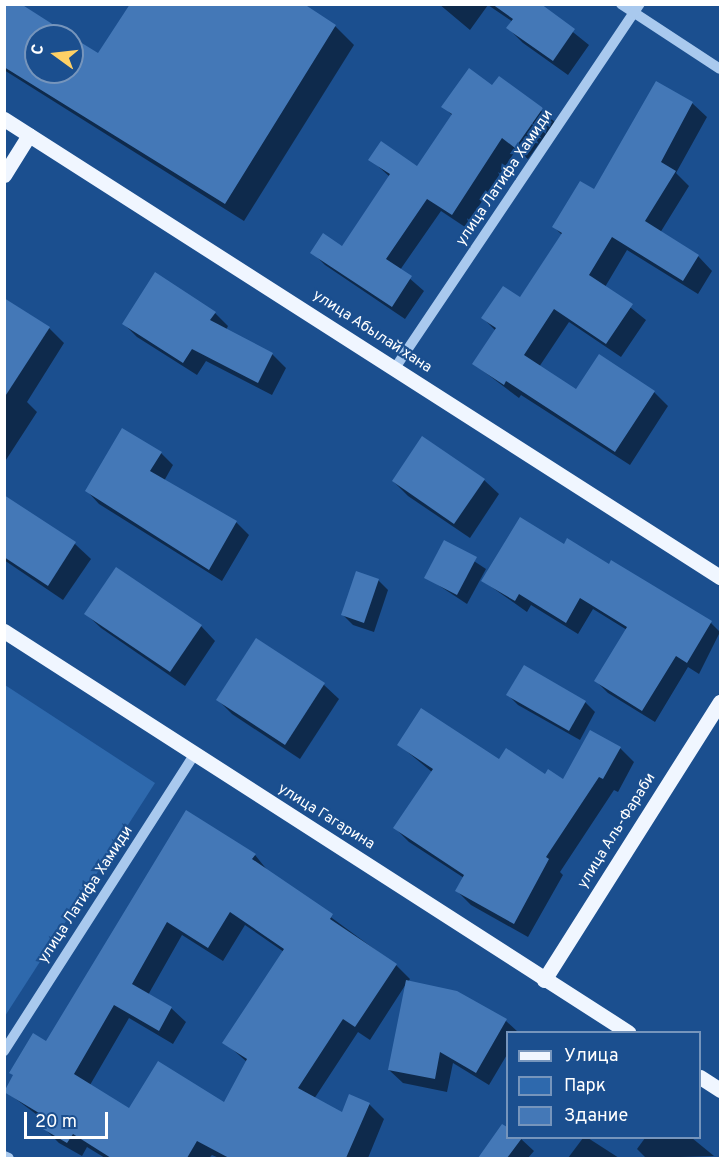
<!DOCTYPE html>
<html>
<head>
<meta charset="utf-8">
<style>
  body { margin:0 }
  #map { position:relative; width:725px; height:1163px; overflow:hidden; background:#1b4f8f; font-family:Overpass,sans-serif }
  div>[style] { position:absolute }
  .green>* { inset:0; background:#2e69ad }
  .shadow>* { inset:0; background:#0007 }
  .building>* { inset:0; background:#4478b7 }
  .minor>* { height:10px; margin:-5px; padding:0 5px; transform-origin:5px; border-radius:5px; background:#a9c9ee }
  .major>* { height:15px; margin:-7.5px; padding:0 7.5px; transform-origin:7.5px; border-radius:7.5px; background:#f0f6ff }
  span { translate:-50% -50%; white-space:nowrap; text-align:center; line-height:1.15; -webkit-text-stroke:4.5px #1b4f8f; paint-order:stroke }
  .street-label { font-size:15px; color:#fff }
  .frame { position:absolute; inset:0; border:6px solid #fff; pointer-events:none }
  .legend { position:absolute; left:506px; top:1031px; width:195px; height:108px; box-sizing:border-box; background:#1b4f8f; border:2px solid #7695bc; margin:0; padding:8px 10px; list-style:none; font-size:18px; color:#fff }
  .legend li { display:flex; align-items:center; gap:12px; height:30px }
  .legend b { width:30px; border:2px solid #7695bc }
  .north { position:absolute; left:24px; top:24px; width:60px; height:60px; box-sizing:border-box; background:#1b4f8f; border:2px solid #7695bc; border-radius:50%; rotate:285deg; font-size:16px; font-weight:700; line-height:24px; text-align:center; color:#fff }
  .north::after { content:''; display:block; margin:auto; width:21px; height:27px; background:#ffd166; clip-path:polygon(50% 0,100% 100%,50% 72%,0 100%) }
  .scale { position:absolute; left:24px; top:1112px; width:84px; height:27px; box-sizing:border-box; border:3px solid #fff; border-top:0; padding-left:8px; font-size:18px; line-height:21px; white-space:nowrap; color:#fff; -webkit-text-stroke:4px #1b4f8f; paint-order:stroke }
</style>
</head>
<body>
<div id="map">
  <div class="green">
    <i style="clip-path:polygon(5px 685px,155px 783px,5px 1016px)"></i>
  </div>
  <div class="shadow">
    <i style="clip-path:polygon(4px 4px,68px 36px,36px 36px,36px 72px,72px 72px,72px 38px,98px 55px,335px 26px,354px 45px,244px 221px,4px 70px)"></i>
    <i style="clip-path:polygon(439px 4px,538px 4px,589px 45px,568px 75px,523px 43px,508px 28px,513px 22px,488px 5px,470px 30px)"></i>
    <i style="clip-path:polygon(499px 78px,555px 122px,528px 159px,516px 150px,465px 227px,441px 211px,400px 270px,424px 291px,405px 319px,325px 265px,312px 252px,343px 248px,390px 177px,370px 159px,418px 168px,452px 115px,443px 106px,493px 88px)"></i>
    <i style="clip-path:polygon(692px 103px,707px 117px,676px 173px,689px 186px,660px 233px,698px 256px,712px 271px,698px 294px,627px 250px,605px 287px,646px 320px,621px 357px,569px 322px,539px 367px,576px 391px,654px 392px,668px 406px,630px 465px,521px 395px,519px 398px,474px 364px,496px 331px,483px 318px,520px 299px,562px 235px,554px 227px)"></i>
    <i style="clip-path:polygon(4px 308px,49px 328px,64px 343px,27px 402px,37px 412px,4px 463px)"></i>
    <i style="clip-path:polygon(215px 313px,228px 326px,226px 330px,272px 354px,286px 368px,272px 395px,206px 361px,197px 375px,137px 337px,124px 324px)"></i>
    <i style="clip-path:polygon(161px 453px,173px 465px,164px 481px,236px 522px,249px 535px,222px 581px,99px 504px,87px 491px)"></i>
    <i style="clip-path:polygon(484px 480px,499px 494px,470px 538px,408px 496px,393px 481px)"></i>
    <i style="clip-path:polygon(4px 497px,75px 544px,91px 559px,63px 600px,4px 560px)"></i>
    <i style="clip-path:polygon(445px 542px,486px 569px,467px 604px,426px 577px)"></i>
    <i style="clip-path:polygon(565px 546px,711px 623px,720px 632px,699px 674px,688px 667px,655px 722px,608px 693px,596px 681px,627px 630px,593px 609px,578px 634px,531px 605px,527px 612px,483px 581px)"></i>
    <i style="clip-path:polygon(378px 580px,388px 590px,374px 632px,353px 625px,343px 615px)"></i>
    <i style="clip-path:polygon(86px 614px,201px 626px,215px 641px,185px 686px,101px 628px)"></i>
    <i style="clip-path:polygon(256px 640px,324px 685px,339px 699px,300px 759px,232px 714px,218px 700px)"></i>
    <i style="clip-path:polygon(508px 695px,585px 702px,595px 712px,580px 740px,518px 705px)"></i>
    <i style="clip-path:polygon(399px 745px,499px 761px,564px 781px,620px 748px,634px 762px,618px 792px,614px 790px,560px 872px,563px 875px,528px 937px,471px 905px,457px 891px,464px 878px,409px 842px,395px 828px,432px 772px)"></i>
    <i style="clip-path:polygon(evenodd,186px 813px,255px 855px,268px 871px,396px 965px,410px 979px,408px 982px,506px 1021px,518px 1032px,508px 1032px,508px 1053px,489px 1085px,453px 1063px,447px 1092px,403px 1083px,389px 1070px,406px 984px,370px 1040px,358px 1032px,314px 1099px,342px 1114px,350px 1096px,369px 1104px,384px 1119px,368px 1158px,219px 1158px,212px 1155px,209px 1158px,105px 1158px,87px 1147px,82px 1156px,59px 1143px,45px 1129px,48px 1123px,5px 1091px,47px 1043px,186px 813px,245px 925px,284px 952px,224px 1042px,247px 1062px,225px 1104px,129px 1110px,90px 1085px,129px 1018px,173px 1044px,186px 1022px,171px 1008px,148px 995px,182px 935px,223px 961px,245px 925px)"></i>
    <i style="clip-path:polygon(503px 1126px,508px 1129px,508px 1138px,520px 1138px,534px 1151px,528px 1158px,492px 1158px,485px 1151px)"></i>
    <i style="clip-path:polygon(583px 1138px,588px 1138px,619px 1158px,568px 1158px)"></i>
    <i style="clip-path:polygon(645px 1138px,692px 1138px,714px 1156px,646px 1158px,637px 1149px)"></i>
  </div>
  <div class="building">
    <i style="clip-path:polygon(4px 4px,21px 4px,71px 36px,36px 36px,36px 72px,72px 72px,72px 37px,98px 53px,130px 4px,304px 4px,336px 25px,225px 204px,4px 67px)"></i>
    <i style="clip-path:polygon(492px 4px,541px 4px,575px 29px,553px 61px,506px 28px,513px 19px)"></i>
    <i style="clip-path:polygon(469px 68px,492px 85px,499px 76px,543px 108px,515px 148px,502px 138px,452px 215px,427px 199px,386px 259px,412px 276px,392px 307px,310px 253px,323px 233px,342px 246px,390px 174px,368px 160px,381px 141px,417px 166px,452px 114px,441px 107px)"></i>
    <i style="clip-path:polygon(656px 81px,693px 102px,661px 162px,676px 171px,645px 221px,699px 255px,683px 281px,612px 237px,589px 275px,633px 304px,606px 344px,554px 309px,524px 355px,576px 389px,599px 354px,655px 391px,615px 452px,506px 381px,504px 385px,472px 364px,496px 328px,481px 318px,503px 286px,520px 297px,562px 233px,552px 227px,580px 181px,594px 189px)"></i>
    <i style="clip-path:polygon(155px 272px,216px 312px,210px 320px,273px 353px,258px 383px,192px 349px,183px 363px,122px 324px)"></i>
    <i style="clip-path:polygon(4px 298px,50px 327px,4px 398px)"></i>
    <i style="clip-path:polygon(122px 428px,162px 452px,150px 471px,237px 521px,209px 570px,85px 491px)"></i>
    <i style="clip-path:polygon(422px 436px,485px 479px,454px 524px,392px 481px)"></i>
    <i style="clip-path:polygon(4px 495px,76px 542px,48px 586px,4px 557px)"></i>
    <i style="clip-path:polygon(520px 517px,564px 544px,567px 538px,609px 564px,611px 560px,712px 621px,687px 663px,676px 656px,642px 711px,594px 681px,627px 627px,580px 598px,566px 623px,519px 594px,515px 601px,481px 581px)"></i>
    <i style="clip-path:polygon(444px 540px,477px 557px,457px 595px,424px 578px)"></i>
    <i style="clip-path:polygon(116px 567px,202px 625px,170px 672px,84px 614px)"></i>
    <i style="clip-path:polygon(356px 571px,379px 579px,364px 623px,341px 615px)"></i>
    <i style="clip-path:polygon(256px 638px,325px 683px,285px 745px,216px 700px)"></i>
    <i style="clip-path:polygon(524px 665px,586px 701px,569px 731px,506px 695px)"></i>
    <i style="clip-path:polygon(421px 708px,499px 759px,506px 748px,545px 774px,548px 769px,563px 779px,590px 730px,621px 747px,603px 779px,599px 777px,546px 857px,549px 859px,514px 924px,455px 891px,464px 875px,393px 828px,433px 769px,397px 745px)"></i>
    <i style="clip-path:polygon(evenodd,186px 810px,256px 854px,252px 859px,333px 914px,330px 919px,397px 964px,355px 1027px,343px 1019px,298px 1088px,342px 1112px,349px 1094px,370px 1103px,346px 1158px,229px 1158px,197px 1141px,187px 1158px,111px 1158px,73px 1134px,67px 1143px,43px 1129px,49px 1119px,4px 1092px,13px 1075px,9px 1073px,33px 1033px,46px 1041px,186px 810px,230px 912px,284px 949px,222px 1043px,247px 1059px,224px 1102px,158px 1061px,129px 1108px,74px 1074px,114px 1005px,159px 1031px,172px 1007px,132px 984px,167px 922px,208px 948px,230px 912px)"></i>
    <i style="clip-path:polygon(406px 980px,457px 991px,507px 1019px,476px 1073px,440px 1052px,435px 1079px,388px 1070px)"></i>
    <i style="clip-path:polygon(502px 1124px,507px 1127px,507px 1137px,522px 1138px,507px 1158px,478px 1158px)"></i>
  </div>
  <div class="minor">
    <i style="left:621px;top:4px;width:118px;rotate:33.3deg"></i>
    <i style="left:395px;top:368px;width:439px;rotate:-56.1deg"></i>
    <i style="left:4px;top:1051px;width:352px;rotate:-57.3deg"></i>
    <i style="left:4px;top:1156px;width:5px;rotate:22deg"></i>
  </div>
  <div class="major">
    <i style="left:4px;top:119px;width:850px;rotate:32.61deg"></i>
    <i style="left:4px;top:175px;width:47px;rotate:-58deg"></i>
    <i style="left:4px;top:631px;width:742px;rotate:32.73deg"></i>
    <i style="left:544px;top:980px;width:329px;rotate:-57.7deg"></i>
    <i style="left:700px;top:1077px;width:24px;rotate:33deg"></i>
  </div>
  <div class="street-label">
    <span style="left:505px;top:178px;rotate:-56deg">улица Латифа Хамиди</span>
    <span style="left:372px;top:332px;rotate:33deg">улица Абылай хана</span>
    <span style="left:326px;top:817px;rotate:32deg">улица Гагарина</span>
    <span style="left:617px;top:831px;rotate:-58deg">улица Аль-Фараби</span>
    <span style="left:86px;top:895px;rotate:-57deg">улица Латифа Хамиди</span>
  </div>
  <div class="frame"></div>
  <ul class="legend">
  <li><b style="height:8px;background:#f0f6ff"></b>Улица</li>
  <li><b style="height:16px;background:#2e69ad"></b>Парк</li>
  <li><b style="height:16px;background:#4478b7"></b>Здание</li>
  </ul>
  <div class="north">С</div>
  <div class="scale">20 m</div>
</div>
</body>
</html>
